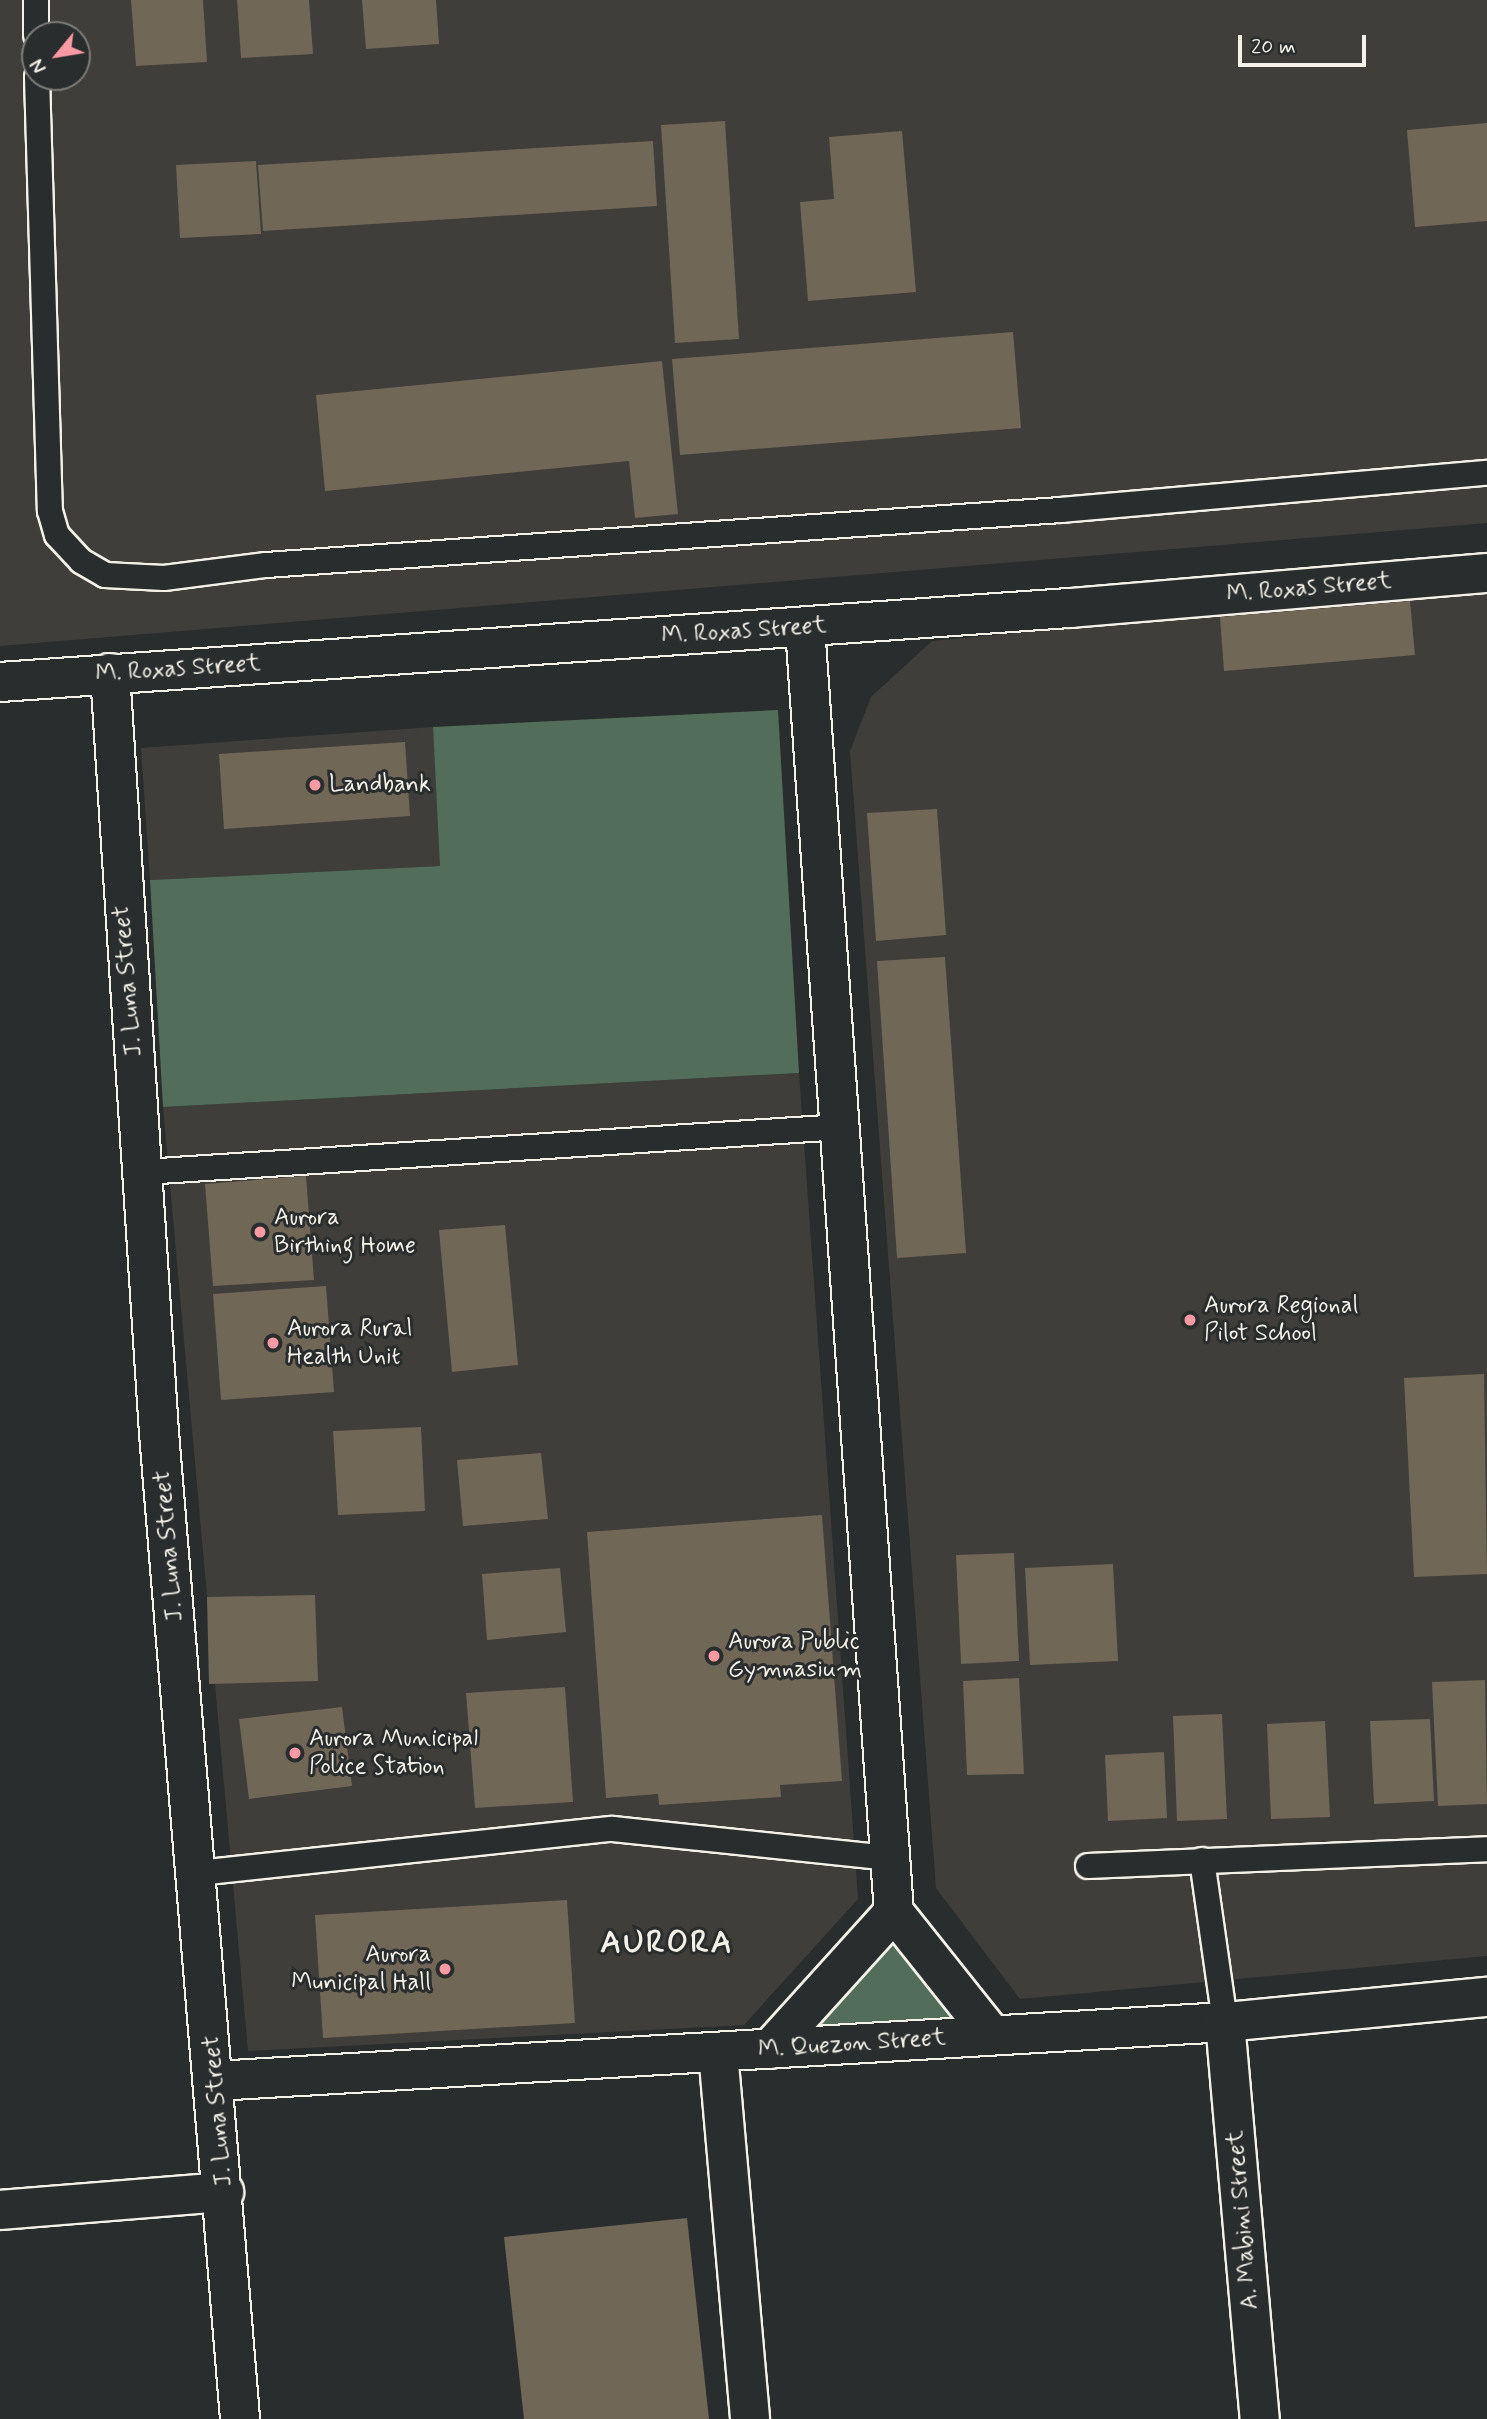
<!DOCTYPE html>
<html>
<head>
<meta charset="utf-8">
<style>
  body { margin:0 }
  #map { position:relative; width:1487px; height:2419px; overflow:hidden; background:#2a2d2e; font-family:Mynerve,sans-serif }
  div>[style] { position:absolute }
  .built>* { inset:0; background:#3f3e3a }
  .green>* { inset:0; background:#536d5b }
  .building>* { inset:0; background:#706757 }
  .roads { filter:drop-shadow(2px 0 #f4f1e8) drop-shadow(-2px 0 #f4f1e8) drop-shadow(0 2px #f4f1e8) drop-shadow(0 -2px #f4f1e8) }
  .lane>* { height:24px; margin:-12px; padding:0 12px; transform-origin:12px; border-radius:12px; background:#2a2d2e }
  .street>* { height:38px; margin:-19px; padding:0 19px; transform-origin:19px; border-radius:19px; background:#2a2d2e }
  .secondary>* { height:38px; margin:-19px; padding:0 19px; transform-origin:19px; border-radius:19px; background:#2a2d2e }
  .dots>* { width:19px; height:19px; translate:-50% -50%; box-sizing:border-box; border:4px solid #2a2d2e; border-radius:50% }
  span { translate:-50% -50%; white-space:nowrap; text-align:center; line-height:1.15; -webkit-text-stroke:6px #2a2d2e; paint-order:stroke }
  .street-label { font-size:24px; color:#f4f1e8 }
  .poi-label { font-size:24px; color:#f4f1e8 }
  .left { translate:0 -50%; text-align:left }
  .right { translate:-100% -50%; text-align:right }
  .district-label { font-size:32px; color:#f4f1e8; font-weight:700; letter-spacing:2px }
  .north { position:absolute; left:21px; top:21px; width:70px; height:70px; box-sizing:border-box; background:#2a2d2e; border:2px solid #7b7b78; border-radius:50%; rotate:240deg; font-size:19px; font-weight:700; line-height:28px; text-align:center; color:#f4f1e8 }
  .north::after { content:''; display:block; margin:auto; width:24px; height:32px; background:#ff9aa2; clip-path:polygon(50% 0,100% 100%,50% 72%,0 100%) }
  .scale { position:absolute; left:1238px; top:35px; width:128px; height:32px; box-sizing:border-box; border:4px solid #f4f1e8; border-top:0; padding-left:9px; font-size:21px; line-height:24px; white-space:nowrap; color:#f4f1e8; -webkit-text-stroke:5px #2a2d2e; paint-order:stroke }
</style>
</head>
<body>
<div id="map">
  <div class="built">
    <i style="clip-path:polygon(evenodd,0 0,1487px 0,1487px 523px,0 646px,0 0,35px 35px,77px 35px,77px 77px,35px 77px,35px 35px)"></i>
    <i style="clip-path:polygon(1487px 588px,1487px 1956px,1020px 1999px,936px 1888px,850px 751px,871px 697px,932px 641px)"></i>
    <i style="clip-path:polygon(433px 727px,441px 866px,150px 880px,141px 748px)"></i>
    <i style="clip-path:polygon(799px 1073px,858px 1899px,744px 2025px,248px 2051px,163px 1107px)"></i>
  </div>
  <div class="green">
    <i style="clip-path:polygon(778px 710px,799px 1073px,163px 1107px,150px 880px,440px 866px,433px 727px)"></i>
    <i style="clip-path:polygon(896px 1939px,958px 2021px,811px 2029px)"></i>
  </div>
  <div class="building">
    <i style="clip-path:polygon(131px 0,203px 0,207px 62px,136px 66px)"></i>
    <i style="clip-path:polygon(237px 0,309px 0,313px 54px,241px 58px)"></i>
    <i style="clip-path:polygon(362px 0,436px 0,439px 44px,366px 49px)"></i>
    <i style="clip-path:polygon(725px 121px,739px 339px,675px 343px,661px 125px)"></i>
    <i style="clip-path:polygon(1487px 123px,1487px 221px,1415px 227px,1407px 130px)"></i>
    <i style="clip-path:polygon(902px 131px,916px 292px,808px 301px,800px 202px,834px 199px,829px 137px)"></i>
    <i style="clip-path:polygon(653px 141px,657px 206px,263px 231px,258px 165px)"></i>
    <i style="clip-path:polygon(256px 161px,261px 234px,180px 238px,176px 165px)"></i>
    <i style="clip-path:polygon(1013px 332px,1021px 428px,680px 455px,672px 359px)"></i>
    <i style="clip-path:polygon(662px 361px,678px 514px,635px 518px,629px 461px,325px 491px,316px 395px)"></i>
    <i style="clip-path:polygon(1410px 601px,1415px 655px,1224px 671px,1220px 617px)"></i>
    <i style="clip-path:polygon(405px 742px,410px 816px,224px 829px,219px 754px)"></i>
    <i style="clip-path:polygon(937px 809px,946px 935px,876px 941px,867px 813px)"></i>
    <i style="clip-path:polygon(945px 957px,966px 1253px,897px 1258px,877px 961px)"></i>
    <i style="clip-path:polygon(306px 1176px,314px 1280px,213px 1286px,205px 1184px)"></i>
    <i style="clip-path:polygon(505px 1225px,518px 1365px,452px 1372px,439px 1230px)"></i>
    <i style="clip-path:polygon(326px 1286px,334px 1392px,221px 1400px,213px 1294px)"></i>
    <i style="clip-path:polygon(1484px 1374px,1487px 1574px,1414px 1577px,1404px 1378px)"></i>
    <i style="clip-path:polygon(421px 1427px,425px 1511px,338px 1515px,333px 1431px)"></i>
    <i style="clip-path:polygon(541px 1453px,548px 1519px,463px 1526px,457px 1460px)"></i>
    <i style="clip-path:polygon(822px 1515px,842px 1781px,780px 1785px,781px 1797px,659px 1805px,658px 1794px,606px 1798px,587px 1532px)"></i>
    <i style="clip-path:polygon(1014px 1553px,1019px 1661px,961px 1664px,956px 1555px)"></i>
    <i style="clip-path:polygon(1113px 1564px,1118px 1661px,1030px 1665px,1025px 1568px)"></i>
    <i style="clip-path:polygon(560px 1568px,566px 1632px,487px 1640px,482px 1574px)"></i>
    <i style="clip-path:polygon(315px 1595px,318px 1681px,209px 1684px,207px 1597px)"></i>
    <i style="clip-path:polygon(1019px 1678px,1024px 1774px,967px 1775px,963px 1681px)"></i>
    <i style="clip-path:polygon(1485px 1680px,1487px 1804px,1438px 1806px,1432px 1682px)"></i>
    <i style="clip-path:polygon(565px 1687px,573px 1802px,475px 1808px,466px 1693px)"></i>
    <i style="clip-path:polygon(342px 1707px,352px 1786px,249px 1799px,239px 1719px)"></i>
    <i style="clip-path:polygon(1222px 1714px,1227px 1819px,1177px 1821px,1173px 1716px)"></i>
    <i style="clip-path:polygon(1430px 1719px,1434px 1801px,1374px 1804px,1370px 1721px)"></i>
    <i style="clip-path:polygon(1325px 1721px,1330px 1817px,1271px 1819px,1267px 1724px)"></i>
    <i style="clip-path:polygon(1164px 1752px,1167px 1818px,1108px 1821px,1105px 1755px)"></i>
    <i style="clip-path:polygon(567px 1900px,575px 2023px,323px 2038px,315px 1915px)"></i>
    <i style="clip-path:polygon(687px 2218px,709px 2419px,524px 2419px,504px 2237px)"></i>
  </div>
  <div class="roads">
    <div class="lane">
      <i style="left:36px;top:0;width:35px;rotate:90deg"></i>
      <i style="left:37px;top:77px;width:434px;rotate:88.3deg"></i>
      <i style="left:50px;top:511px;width:25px;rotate:74deg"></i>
      <i style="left:57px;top:535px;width:35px;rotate:47deg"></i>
      <i style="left:81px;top:561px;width:28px;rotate:30deg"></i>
      <i style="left:105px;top:575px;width:59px;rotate:2.9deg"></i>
      <i style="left:164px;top:578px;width:103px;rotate:-7.3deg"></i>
      <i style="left:266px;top:565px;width:797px;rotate:-3.96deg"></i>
      <i style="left:1061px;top:510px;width:428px;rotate:-5deg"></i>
      <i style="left:144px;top:1172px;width:698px;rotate:-3.69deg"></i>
      <i style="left:1202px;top:1860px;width:164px;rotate:81.9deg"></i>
      <i style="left:1088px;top:1866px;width:399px;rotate:-2.4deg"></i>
      <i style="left:198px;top:1873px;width:417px;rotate:-6.1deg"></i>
      <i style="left:613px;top:1829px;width:279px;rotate:6deg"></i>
    </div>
    <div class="street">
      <i style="left:805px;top:627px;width:1288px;rotate:86.04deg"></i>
      <i style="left:894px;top:1912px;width:157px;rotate:51.5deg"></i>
      <i style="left:110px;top:673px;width:762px;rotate:86.31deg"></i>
      <i style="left:159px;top:1433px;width:989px;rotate:85.3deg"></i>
      <i style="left:1225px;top:2022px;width:399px;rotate:85deg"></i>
      <i style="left:770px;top:2049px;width:185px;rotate:-47.9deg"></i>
      <i style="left:718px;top:2052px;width:368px;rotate:85deg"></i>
      <i style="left:215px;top:2081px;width:1012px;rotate:-3.34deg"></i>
      <i style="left:1225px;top:2022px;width:263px;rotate:-5.5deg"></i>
      <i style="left:0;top:2210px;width:225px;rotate:-4.6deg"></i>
    </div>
    <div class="secondary">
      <i style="left:0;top:682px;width:1073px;rotate:-3.96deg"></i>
      <i style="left:1070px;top:608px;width:418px;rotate:-4.8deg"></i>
    </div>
  </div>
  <div class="dots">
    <i style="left:315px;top:785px;background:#ff9aa2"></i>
    <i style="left:260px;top:1232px;background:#ff9aa2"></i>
    <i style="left:1190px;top:1320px;background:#ff9aa2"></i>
    <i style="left:273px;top:1343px;background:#ff9aa2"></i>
    <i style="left:714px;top:1656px;background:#ff9aa2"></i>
    <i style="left:295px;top:1753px;background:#ff9aa2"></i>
    <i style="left:445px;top:1969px;background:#ff9aa2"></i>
  </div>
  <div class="street-label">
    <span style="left:1309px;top:588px;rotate:-5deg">M. Roxas Street</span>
    <span style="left:744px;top:631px;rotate:-4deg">M. Roxas Street</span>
    <span style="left:178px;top:669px;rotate:-4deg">M. Roxas Street</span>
    <span style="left:128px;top:981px;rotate:-95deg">J. Luna Street</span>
    <span style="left:169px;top:1546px;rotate:-95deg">J. Luna Street</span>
    <span style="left:852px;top:2044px;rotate:-4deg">M. Quezon Street</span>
    <span style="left:218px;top:2111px;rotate:-95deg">J. Luna Street</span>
    <span style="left:1243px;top:2220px;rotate:-95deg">A. Mabini Street</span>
  </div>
  <div class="poi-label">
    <span class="left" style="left:329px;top:785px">Landbank</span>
    <span class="left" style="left:274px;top:1232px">Aurora<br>Birthing Home</span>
    <span class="left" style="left:1204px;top:1320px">Aurora Regional<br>Pilot School</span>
    <span class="left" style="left:287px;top:1343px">Aurora Rural<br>Health Unit</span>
    <span class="left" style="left:728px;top:1656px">Aurora Public<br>Gymnasium</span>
    <span class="left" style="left:309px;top:1753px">Aurora Municipal<br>Police Station</span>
    <span class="right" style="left:431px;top:1969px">Aurora<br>Municipal Hall</span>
  </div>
  <div class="district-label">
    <span style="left:667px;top:1943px">AURORA</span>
  </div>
  <div class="north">N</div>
  <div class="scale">20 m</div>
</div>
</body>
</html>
